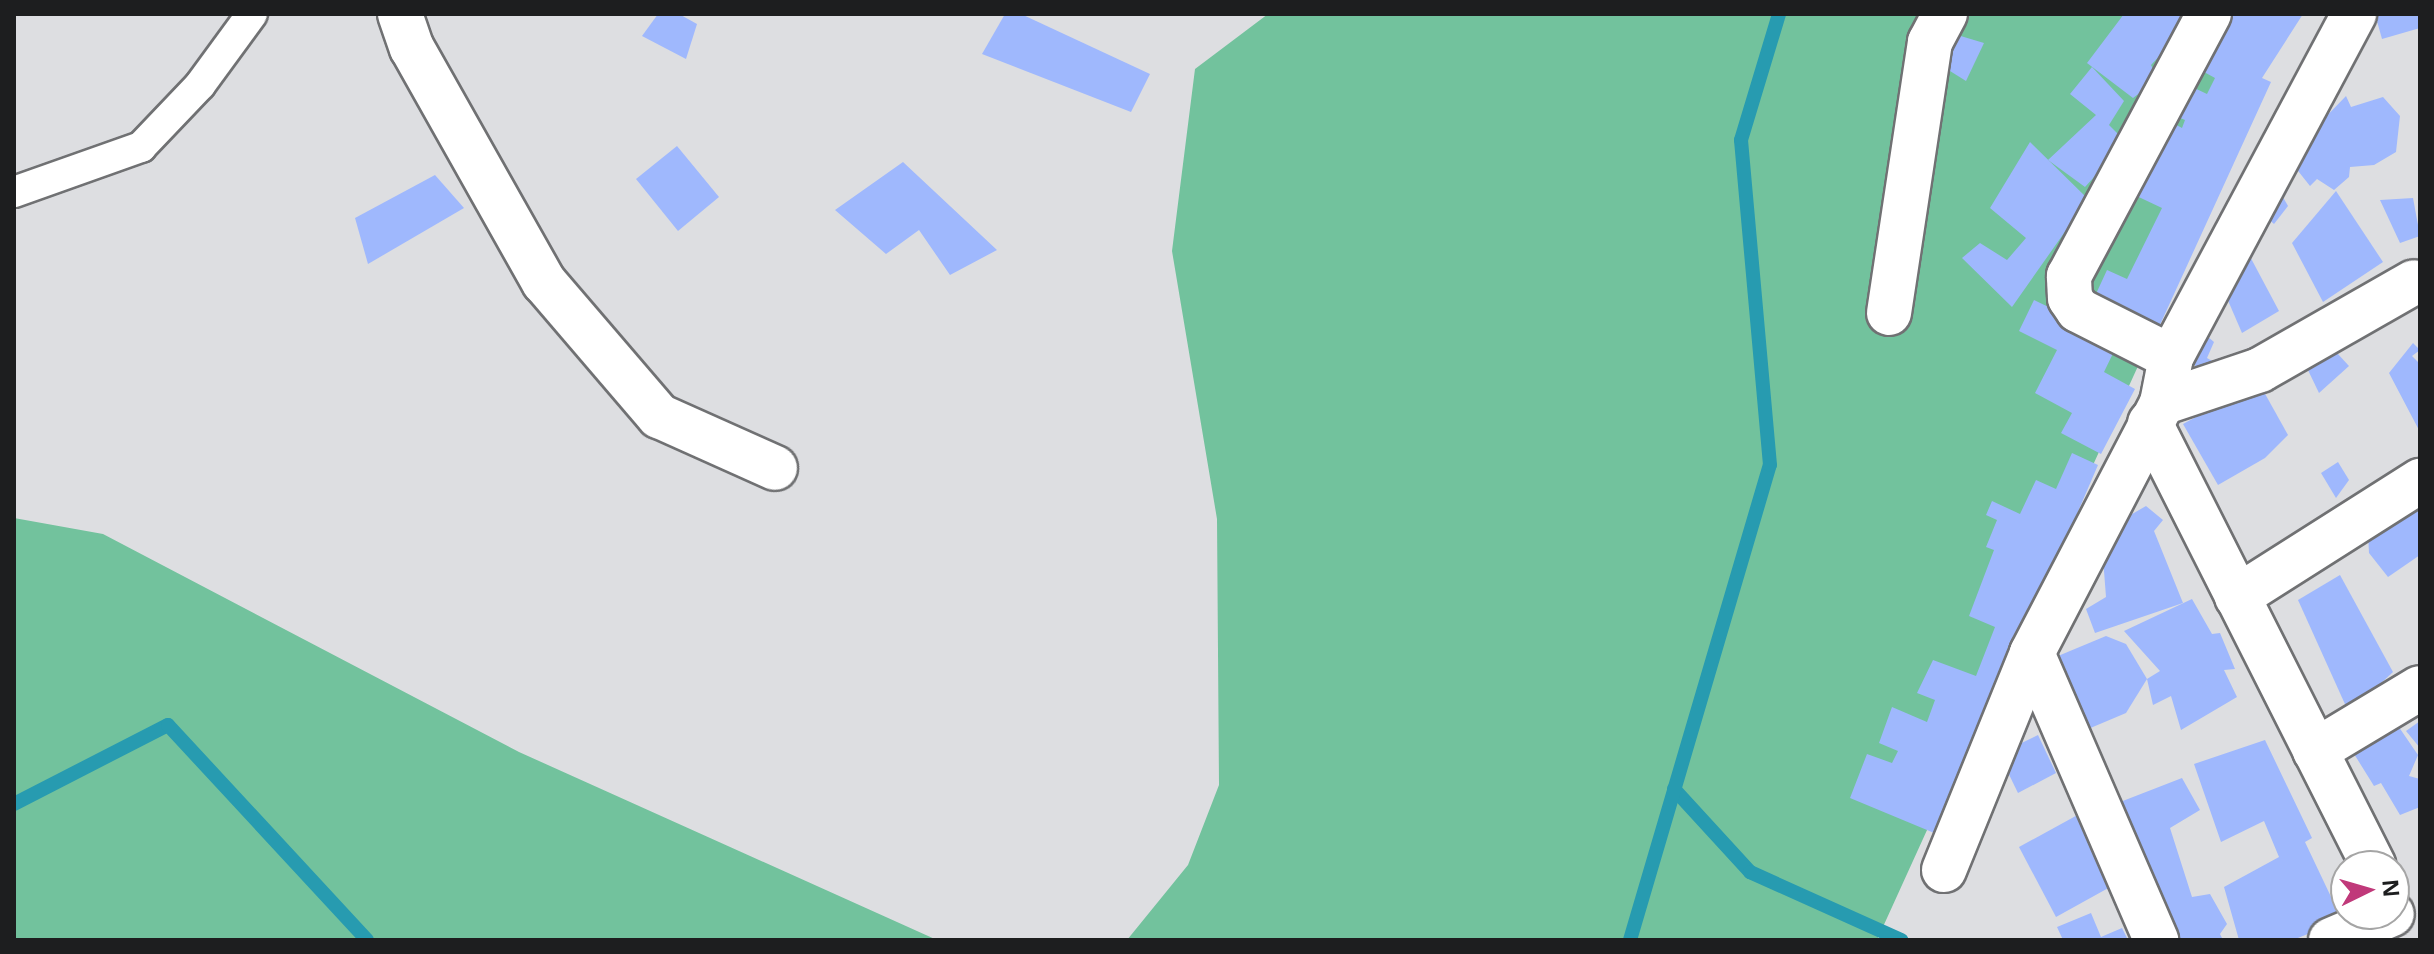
<!DOCTYPE html>
<html>
<head>
<meta charset="utf-8">
<style>
  body { margin:0 }
  #map { position:relative; width:2434px; height:954px; overflow:hidden; background:#dddee1; font-family:"Noto Sans",sans-serif }
  div>[style] { position:absolute }
  .green>* { inset:0; background:#72c29d }
  .stream>* { height:14px; margin:-7px; padding:0 7px; transform-origin:7px; border-radius:7px; background:#279bb0 }
  .building>* { inset:0; background:#9fb8fd }
  .roads { filter:drop-shadow(2px 0 #707173) drop-shadow(-2px 0 #707173) drop-shadow(0 2px #707173) drop-shadow(0 -2px #707173) }
  .lane>* { height:30px; margin:-15px; padding:0 15px; transform-origin:15px; border-radius:15px; background:#fff }
  .street>* { height:44px; margin:-22px; padding:0 22px; transform-origin:22px; border-radius:22px; background:#fff }
  span { translate:-50% -50%; white-space:nowrap; text-align:center; line-height:1.15; -webkit-text-stroke:8px #fff; paint-order:stroke }
  .frame { position:absolute; inset:0; border:16px solid #1d1e1f; pointer-events:none }
  .north { position:absolute; left:2330px; top:850px; width:80px; height:80px; box-sizing:border-box; background:#fff; border:2px solid #a5a5a5; border-radius:50%; rotate:85deg; font-size:22px; font-weight:700; line-height:32px; text-align:center; color:#1d1e1f }
  .north::after { content:''; display:block; margin:auto; width:28px; height:36px; background:#c0397a; clip-path:polygon(50% 0,100% 100%,50% 72%,0 100%) }
</style>
</head>
<body>
<div id="map">
  <div class="green">
    <i style="clip-path:polygon(1268px 14px,2225px 14px,2204px 221px,1877px 940px,1127px 940px,1188px 865px,1219px 785px,1217px 519px,1172px 251px,1195px 69px)"></i>
    <i style="clip-path:polygon(14px 518px,103px 534px,519px 752px,937px 940px,14px 940px)"></i>
  </div>
  <div class="stream">
    <i style="left:1674px;top:789px;width:113px;rotate:47.5deg"></i>
    <i style="left:1750px;top:872px;width:166px;rotate:24.2deg"></i>
    <i style="left:14px;top:804px;width:173px;rotate:-27.2deg"></i>
    <i style="left:168px;top:725px;width:293px;rotate:47.2deg"></i>
    <i style="left:1630px;top:940px;width:495px;rotate:-73.6deg"></i>
    <i style="left:1770px;top:465px;width:326px;rotate:-95.1deg"></i>
    <i style="left:1741px;top:140px;width:132px;rotate:-73.2deg"></i>
  </div>
  <div class="building">
    <i style="clip-path:polygon(658px 14px,679px 14px,697px 24px,686px 59px,642px 36px)"></i>
    <i style="clip-path:polygon(1005px 14px,1021px 14px,1150px 74px,1131px 112px,982px 54px)"></i>
    <i style="clip-path:polygon(2124px 14px,2199px 14px,2151px 65px,2158px 79px,2133px 98px,2087px 63px)"></i>
    <i style="clip-path:polygon(2225px 14px,2303px 14px,2262px 78px,2271px 82px,2153px 340px,2089px 309px,2107px 270px,2127px 279px,2162px 208px,2126px 191px,2162px 117px,2182px 128px,2185px 120px,2173px 115px,2188px 85px,2207px 94px,2215px 78px,2195px 67px)"></i>
    <i style="clip-path:polygon(2375px 14px,2420px 14px,2420px 28px,2382px 39px)"></i>
    <i style="clip-path:polygon(1954px 34px,1984px 43px,1966px 81px,1942px 66px)"></i>
    <i style="clip-path:polygon(2092px 67px,2124px 101px,2109px 125px,2126px 142px,2085px 187px,2048px 160px,2096px 115px,2070px 94px)"></i>
    <i style="clip-path:polygon(2346px 96px,2351px 107px,2383px 97px,2400px 116px,2396px 152px,2374px 165px,2350px 167px,2349px 177px,2334px 190px,2317px 179px,2310px 186px,2287px 157px)"></i>
    <i style="clip-path:polygon(2030px 142px,2088px 199px,2012px 307px,1962px 258px,1980px 243px,2007px 260px,2026px 238px,1990px 208px)"></i>
    <i style="clip-path:polygon(677px 146px,719px 197px,678px 231px,636px 179px)"></i>
    <i style="clip-path:polygon(903px 162px,997px 250px,950px 275px,919px 230px,886px 254px,835px 210px)"></i>
    <i style="clip-path:polygon(435px 175px,464px 208px,368px 264px,355px 218px)"></i>
    <i style="clip-path:polygon(2276px 185px,2288px 206px,2274px 224px,2257px 209px)"></i>
    <i style="clip-path:polygon(2336px 191px,2383px 262px,2323px 302px,2292px 243px)"></i>
    <i style="clip-path:polygon(2413px 198px,2420px 236px,2400px 243px,2380px 200px)"></i>
    <i style="clip-path:polygon(2246px 249px,2279px 311px,2242px 333px,2217px 275px)"></i>
    <i style="clip-path:polygon(2034px 300px,2119px 341px,2104px 372px,2135px 389px,2101px 454px,2061px 433px,2072px 413px,2035px 393px,2057px 350px,2019px 331px)"></i>
    <i style="clip-path:polygon(2194px 325px,2214px 342px,2207px 358px,2214px 362px,2205px 378px,2181px 348px)"></i>
    <i style="clip-path:polygon(2413px 343px,2420px 350px,2412px 356px,2420px 364px,2420px 432px,2389px 373px)"></i>
    <i style="clip-path:polygon(2337px 353px,2349px 366px,2319px 393px,2306px 366px,2322px 354px)"></i>
    <i style="clip-path:polygon(2259px 383px,2288px 435px,2265px 458px,2218px 485px,2183px 424px)"></i>
    <i style="clip-path:polygon(2072px 453px,2098px 465px,1939px 835px,1850px 798px,1867px 754px,1892px 763px,1898px 751px,1879px 743px,1892px 707px,1927px 722px,1935px 700px,1917px 693px,1933px 660px,1976px 676px,1995px 627px,1969px 616px,1994px 550px,1986px 547px,1997px 520px,1986px 515px,1992px 501px,2020px 514px,2036px 480px,2056px 489px)"></i>
    <i style="clip-path:polygon(2338px 462px,2349px 480px,2336px 498px,2321px 473px)"></i>
    <i style="clip-path:polygon(2420px 500px,2420px 555px,2388px 577px,2369px 553px,2368px 533px)"></i>
    <i style="clip-path:polygon(2146px 506px,2163px 520px,2154px 531px,2183px 603px,2095px 633px,2086px 609px,2106px 597px,2101px 532px)"></i>
    <i style="clip-path:polygon(2340px 575px,2393px 672px,2349px 713px,2298px 600px)"></i>
    <i style="clip-path:polygon(2192px 599px,2212px 634px,2220px 633px,2235px 669px,2224px 670px,2237px 697px,2181px 730px,2171px 696px,2153px 705px,2147px 679px,2160px 671px,2124px 631px)"></i>
    <i style="clip-path:polygon(2106px 636px,2126px 644px,2147px 679px,2126px 713px,2081px 732px,2058px 656px)"></i>
    <i style="clip-path:polygon(2392px 717px,2418px 755px,2409px 776px,2420px 779px,2420px 807px,2400px 815px,2381px 783px,2374px 786px,2346px 741px)"></i>
    <i style="clip-path:polygon(2420px 721px,2420px 748px,2406px 731px)"></i>
    <i style="clip-path:polygon(2038px 735px,2056px 773px,2018px 793px,1999px 754px)"></i>
    <i style="clip-path:polygon(2265px 740px,2312px 838px,2305px 842px,2342px 920px,2293px 940px,2239px 940px,2224px 887px,2279px 857px,2264px 821px,2221px 842px,2194px 764px)"></i>
    <i style="clip-path:polygon(2182px 778px,2200px 810px,2170px 828px,2192px 897px,2210px 894px,2227px 924px,2220px 934px,2223px 940px,2166px 940px,2115px 804px)"></i>
    <i style="clip-path:polygon(2083px 812px,2121px 881px,2056px 917px,2019px 847px)"></i>
    <i style="clip-path:polygon(2091px 913px,2101px 937px,2122px 928px,2128px 940px,2063px 940px,2057px 927px)"></i>
  </div>
  <div class="roads">
    <div class="lane">
      <i style="left:14px;top:192px;width:135px;rotate:-19.5deg"></i>
      <i style="left:141px;top:147px;width:86px;rotate:-46.4deg"></i>
      <i style="left:200px;top:85px;width:88px;rotate:-53.8deg"></i>
    </div>
    <div class="street">
      <i style="left:400px;top:14px;width:36px;rotate:71deg"></i>
      <i style="left:412px;top:48px;width:269px;rotate:60.6deg"></i>
      <i style="left:544px;top:282px;width:177px;rotate:49.4deg"></i>
      <i style="left:659px;top:416px;width:127px;rotate:24.1deg"></i>
      <i style="left:1889px;top:313px;width:274px;rotate:-81.4deg"></i>
      <i style="left:1930px;top:42px;width:32px;rotate:-62deg"></i>
      <i style="left:2171px;top:357px;width:104px;rotate:-153.2deg"></i>
      <i style="left:2078px;top:310px;width:14px;rotate:-124deg"></i>
      <i style="left:2070px;top:298px;width:22px;rotate:-93deg"></i>
      <i style="left:2069px;top:276px;width:297px;rotate:-61.9deg"></i>
      <i style="left:2162px;top:403px;width:103px;rotate:-18.6deg"></i>
      <i style="left:2260px;top:370px;width:177px;rotate:-29.7deg"></i>
      <i style="left:2150px;top:423px;width:496px;rotate:63.2deg"></i>
      <i style="left:2237px;top:597px;width:217px;rotate:-32.4deg"></i>
      <i style="left:2032px;top:653px;width:313px;rotate:66.6deg"></i>
      <i style="left:2315px;top:751px;width:122px;rotate:-31deg"></i>
      <i style="left:1944px;top:870px;width:234px;rotate:-67.9deg"></i>
      <i style="left:2032px;top:653px;width:282px;rotate:-62.5deg"></i>
      <i style="left:2162px;top:403px;width:47px;rotate:-78.9deg"></i>
      <i style="left:2171px;top:357px;width:389px;rotate:-61.9deg"></i>
      <i style="left:2331px;top:940px;width:66px;rotate:-23.1deg"></i>
    </div>
  </div>
  <div class="frame"></div>
  <div class="north">N</div>
</div>
</body>
</html>
